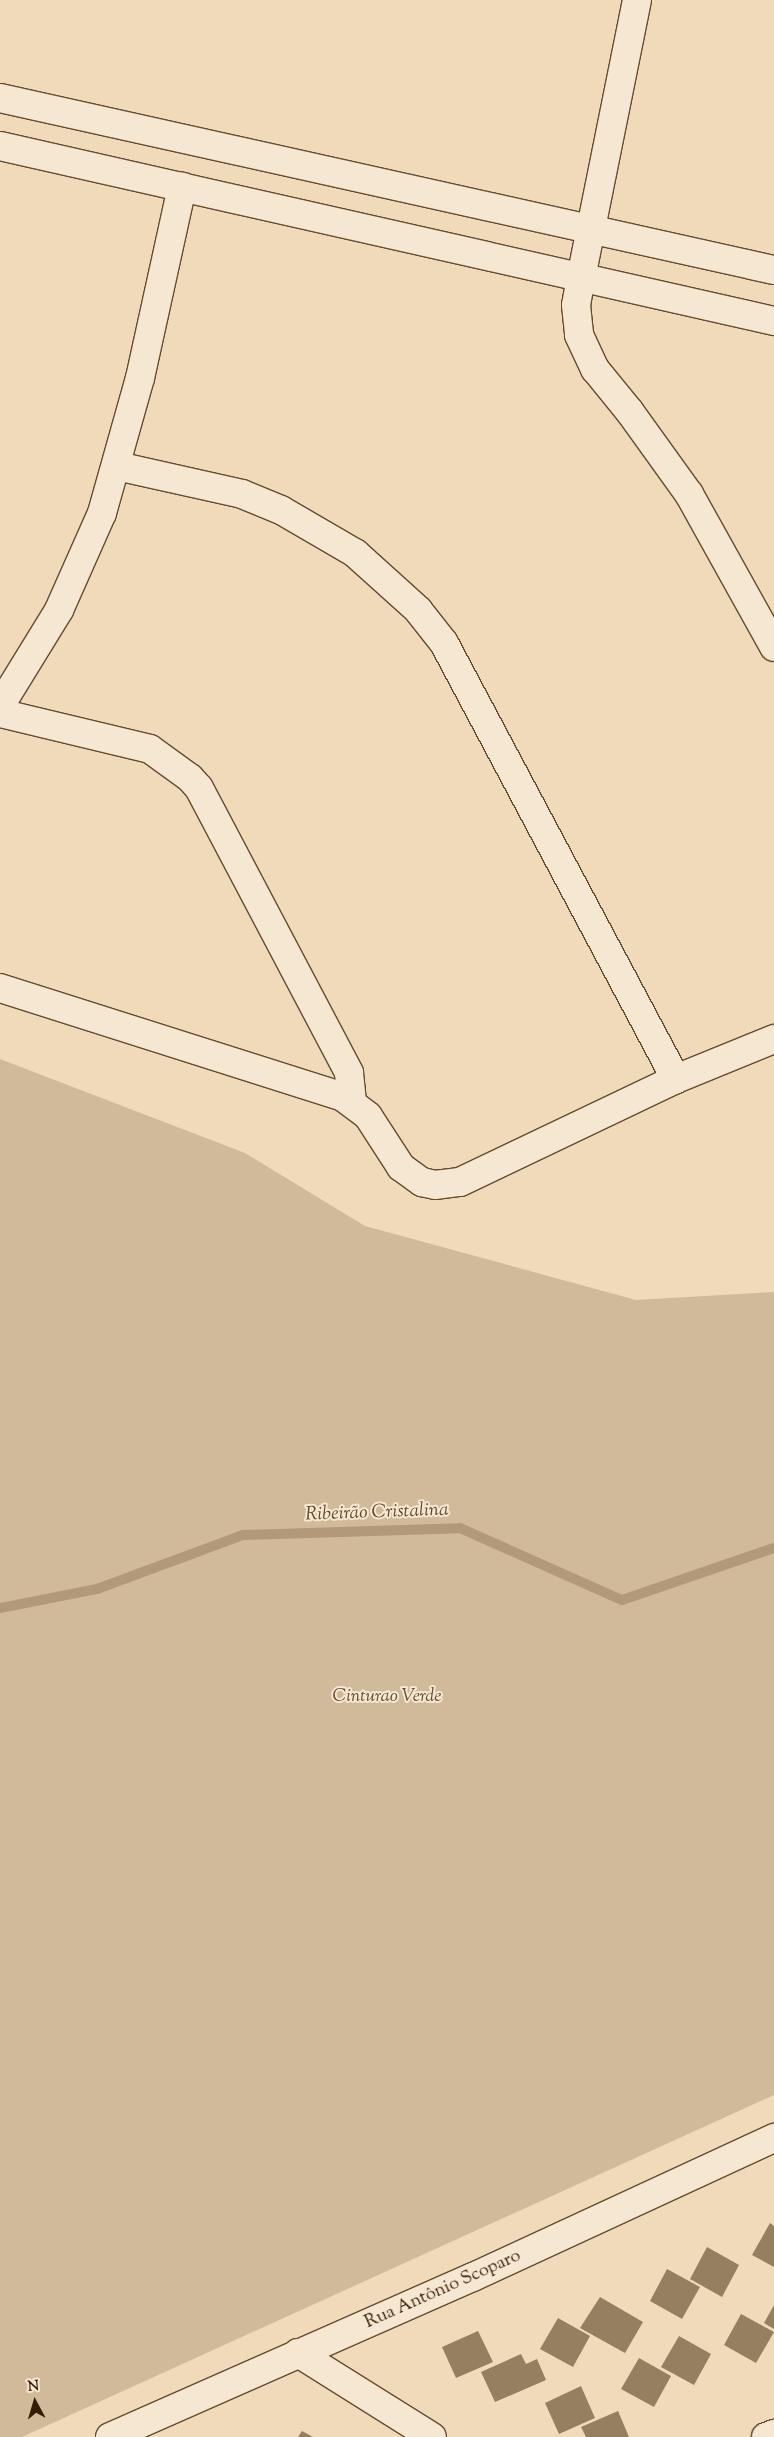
<!DOCTYPE html>
<html>
<head>
<meta charset="utf-8">
<style>
  body { margin:0 }
  #map { position:relative; width:774px; height:2437px; overflow:hidden; background:#f1dab9; font-family:"Sorts Mill Goudy",serif }
  div>[style] { position:absolute }
  .green>* { inset:0; background:#d1ba9a }
  .stream>* { height:10px; margin:-5px; padding:0 5px; transform-origin:5px; border-radius:5px; background:#b1997a }
  .building>* { inset:0; background:#967f60 }
  .roads { filter:drop-shadow(1px 0 #634c2e) drop-shadow(-1px 0 #634c2e) drop-shadow(0 1px #634c2e) drop-shadow(0 -1px #634c2e) }
  .minor>* { height:28px; margin:-14px; padding:0 14px; transform-origin:14px; border-radius:14px; background:#f6e7d2 }
  span { translate:-50% -50%; white-space:nowrap; text-align:center; line-height:1.15; -webkit-text-stroke:4px #f6e7d2; paint-order:stroke }
  .park-label { font-size:18px; color:#634b2e; font-style:italic }
  .street-label { font-size:18px; color:#341c00 }
  .water-label { font-size:19px; color:#60482b; font-style:italic }
  .north { position:absolute; left:10px; top:2377px; width:50px; height:50px; -webkit-text-stroke:4px #f6e7d2; paint-order:stroke; rotate:354deg; font-size:14px; font-weight:700; line-height:20px; text-align:center; color:#341c00 }
  .north::after { content:''; display:block; margin:auto; width:18px; height:22px; background:#341c00; clip-path:polygon(50% 0,100% 100%,50% 72%,0 100%) }
</style>
</head>
<body>
<div id="map">
  <div class="green">
    <i style="clip-path:polygon(0 1059px,245px 1153px,365px 1226px,636px 1300px,774px 1292px,774px 2095px,22px 2437px,0 2437px)"></i>
  </div>
  <div class="stream">
    <i style="left:0;top:1608px;width:99px;rotate:-11.1deg"></i>
    <i style="left:97px;top:1589px;width:156px;rotate:-20.3deg"></i>
    <i style="left:243px;top:1535px;width:217px;rotate:-1.8deg"></i>
    <i style="left:460px;top:1528px;width:177px;rotate:24deg"></i>
    <i style="left:622px;top:1600px;width:161px;rotate:-18.9deg"></i>
  </div>
  <div class="building">
    <i style="clip-path:polygon(770px 2223px,774px 2226px,774px 2267px,752px 2255px)"></i>
    <i style="clip-path:polygon(707px 2247px,739px 2265px,722px 2297px,690px 2279px)"></i>
    <i style="clip-path:polygon(667px 2269px,700px 2287px,682px 2319px,650px 2301px)"></i>
    <i style="clip-path:polygon(600px 2297px,643px 2322px,625px 2353px,580px 2328px)"></i>
    <i style="clip-path:polygon(774px 2305px,774px 2329px,764px 2323px)"></i>
    <i style="clip-path:polygon(741px 2314px,774px 2332px,756px 2363px,724px 2345px)"></i>
    <i style="clip-path:polygon(558px 2318px,590px 2336px,573px 2367px,540px 2349px)"></i>
    <i style="clip-path:polygon(478px 2331px,493px 2362px,456px 2378px,442px 2347px)"></i>
    <i style="clip-path:polygon(679px 2336px,711px 2354px,694px 2385px,661px 2367px)"></i>
    <i style="clip-path:polygon(521px 2354px,526px 2364px,537px 2359px,546px 2380px,495px 2402px,481px 2372px)"></i>
    <i style="clip-path:polygon(639px 2358px,671px 2376px,654px 2407px,621px 2389px)"></i>
    <i style="clip-path:polygon(581px 2386px,595px 2418px,559px 2434px,545px 2403px)"></i>
    <i style="clip-path:polygon(618px 2411px,629px 2437px,586px 2437px,581px 2427px)"></i>
    <i style="clip-path:polygon(302px 2431px,313px 2437px,298px 2437px)"></i>
  </div>
  <div class="roads">
    <div class="minor">
      <i style="left:637px;top:0;width:283px;rotate:101.4deg"></i>
      <i style="left:581px;top:277px;width:28px;rotate:100deg"></i>
      <i style="left:576px;top:305px;width:30px;rotate:84deg"></i>
      <i style="left:579px;top:335px;width:38px;rotate:65deg"></i>
      <i style="left:595px;top:369px;width:55px;rotate:50.9deg"></i>
      <i style="left:630px;top:412px;width:101px;rotate:54.3deg"></i>
      <i style="left:689px;top:494px;width:175px;rotate:60.9deg"></i>
      <i style="left:0;top:98px;width:793px;rotate:12.53deg"></i>
      <i style="left:0;top:146px;width:794px;rotate:12.74deg"></i>
      <i style="left:117px;top:466px;width:128px;rotate:12.6deg"></i>
      <i style="left:242px;top:494px;width:42px;rotate:22.3deg"></i>
      <i style="left:281px;top:510px;width:86px;rotate:30.2deg"></i>
      <i style="left:355px;top:553px;width:85px;rotate:42.1deg"></i>
      <i style="left:418px;top:610px;width:42px;rotate:51.8deg"></i>
      <i style="left:444px;top:643px;width:494px;rotate:62deg"></i>
      <i style="left:0;top:706px;width:113px;rotate:-58.4deg"></i>
      <i style="left:59px;top:610px;width:106px;rotate:-66.1deg"></i>
      <i style="left:102px;top:513px;width:140px;rotate:-74.3deg"></i>
      <i style="left:140px;top:378px;width:196px;rotate:-77.6deg"></i>
      <i style="left:0;top:713px;width:154px;rotate:13.5deg"></i>
      <i style="left:150px;top:749px;width:49px;rotate:35.9deg"></i>
      <i style="left:190px;top:778px;width:13px;rotate:48deg"></i>
      <i style="left:199px;top:788px;width:322px;rotate:62.2deg"></i>
      <i style="left:349px;top:1073px;width:29px;rotate:84deg"></i>
      <i style="left:0;top:988px;width:360px;rotate:17.6deg"></i>
      <i style="left:343px;top:1097px;width:31px;rotate:37deg"></i>
      <i style="left:368px;top:1116px;width:61px;rotate:57.1deg"></i>
      <i style="left:401px;top:1167px;width:26px;rotate:36deg"></i>
      <i style="left:422px;top:1182px;width:13px;rotate:13deg"></i>
      <i style="left:435px;top:1185px;width:25px;rotate:-7deg"></i>
      <i style="left:460px;top:1182px;width:239px;rotate:-25.5deg"></i>
      <i style="left:676px;top:1079px;width:106px;rotate:-22.2deg"></i>
      <i style="left:298px;top:2353px;width:158px;rotate:32.1deg"></i>
      <i style="left:110px;top:2437px;width:397px;rotate:-23.8deg"></i>
      <i style="left:473px;top:2277px;width:332px;rotate:-24.8deg"></i>
      <i style="left:766px;top:2437px;width:9px;rotate:-21deg"></i>
    </div>
  </div>
  <div class="park-label">
    <span style="left:387px;top:1697px">Cinturao Verde</span>
  </div>
  <div class="street-label">
    <span style="left:443px;top:2290px;rotate:-24deg">Rua Antônio Scoparo</span>
  </div>
  <div class="water-label">
    <span style="left:377px;top:1513px;rotate:-2deg">Ribeirão Cristalina</span>
  </div>
  <div class="north">N</div>
</div>
</body>
</html>
